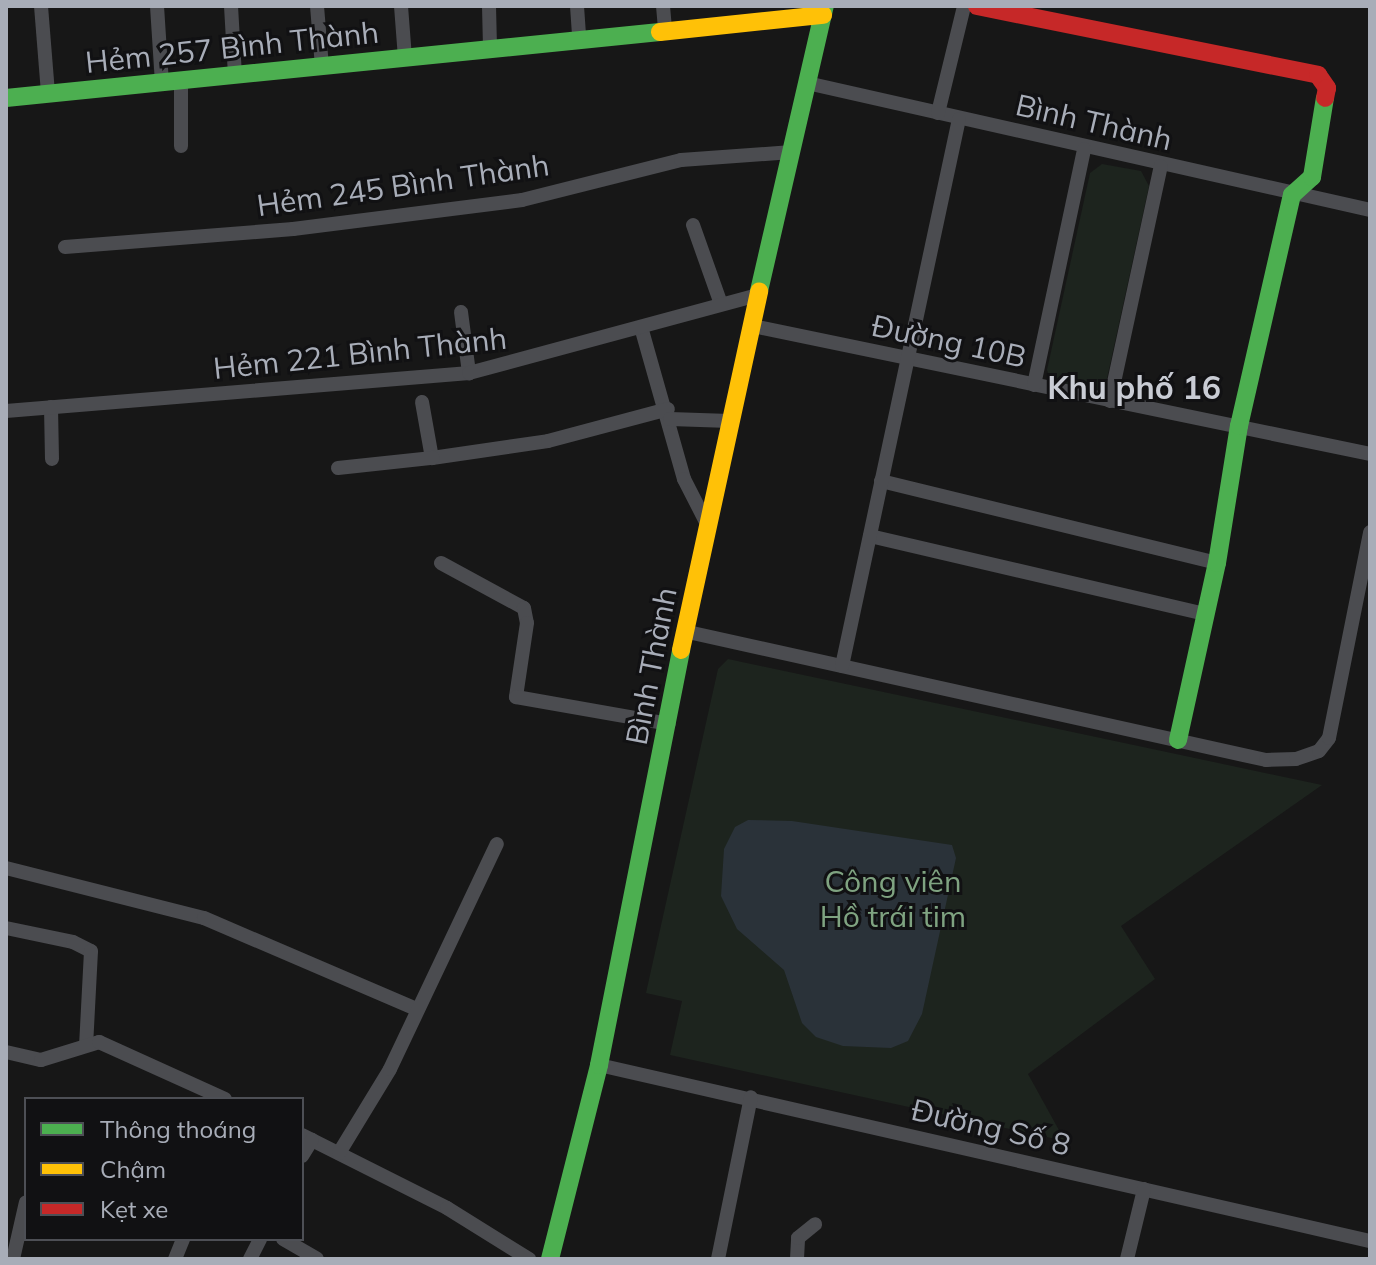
<!DOCTYPE html>
<html>
<head>
<meta charset="utf-8">
<style>
  body { margin:0 }
  #map { position:relative; width:1376px; height:1265px; overflow:hidden; background:#171717; font-family:Mulish,sans-serif }
  div>[style] { position:absolute }
  .green>* { inset:0; background:#1d241e }
  .water>* { inset:0; background:#2a3239 }
  .street>* { height:14px; margin:-7px; padding:0 7px; transform-origin:7px; border-radius:7px; background:#4b4c50 }
  .fast>* { height:18px; margin:-9px; padding:0 9px; transform-origin:9px; border-radius:9px; background:#4caf50 }
  .slow>* { height:18px; margin:-9px; padding:0 9px; transform-origin:9px; border-radius:9px; background:#ffc107 }
  .jam>* { height:18px; margin:-9px; padding:0 9px; transform-origin:9px; border-radius:9px; background:#c62828 }
  span { translate:-50% -50%; white-space:nowrap; text-align:center; line-height:1.15; -webkit-text-stroke:6px #111113; paint-order:stroke }
  .street-label { font-size:30px; color:#a8adb8 }
  .park-label { font-size:30px; color:#7fa381 }
  .neighbourhood-label { font-size:32px; color:#c9ccd4; font-weight:700 }
  .frame { position:absolute; inset:0; border:8px solid #a8adb8; pointer-events:none }
  .legend { position:absolute; left:24px; top:1097px; width:280px; height:144px; box-sizing:border-box; background:#111113; border:2px solid #4d4f55; margin:0; padding:10px 14px; list-style:none; font-size:24px; color:#a8adb8 }
  .legend li { display:flex; align-items:center; gap:16px; height:40px }
  .legend b { width:40px; border:2px solid #4d4f55 }
</style>
</head>
<body>
<div id="map">
  <div class="green">
    <i style="clip-path:polygon(1102px 164px,1141px 171px,1149px 186px,1106px 383px,1098px 390px,1051px 381px,1047px 370px,1090px 173px)"></i>
    <i style="clip-path:polygon(728px 659px,1322px 785px,1121px 926px,1155px 979px,1028px 1074px,1065px 1141px,670px 1055px,682px 1001px,646px 993px,718px 669px)"></i>
  </div>
  <div class="water">
    <i style="clip-path:polygon(748px 820px,792px 821px,952px 845px,956px 858px,922px 1014px,908px 1041px,891px 1048px,843px 1046px,816px 1037px,802px 1023px,784px 970px,737px 929px,721px 896px,724px 849px,735px 827px)"></i>
  </div>
  <div class="street">
    <i style="left:41px;top:6px;width:87px;rotate:85.4deg"></i>
    <i style="left:157px;top:6px;width:77px;rotate:86.3deg"></i>
    <i style="left:231px;top:6px;width:70px;rotate:86.7deg"></i>
    <i style="left:317px;top:6px;width:61px;rotate:85.3deg"></i>
    <i style="left:401px;top:6px;width:52px;rotate:85.6deg"></i>
    <i style="left:489px;top:6px;width:42px;rotate:88.6deg"></i>
    <i style="left:577px;top:6px;width:31px;rotate:86deg"></i>
    <i style="left:663px;top:6px;width:25px;rotate:85deg"></i>
    <i style="left:181px;top:81px;width:65px;rotate:90deg"></i>
    <i style="left:807px;top:83px;width:577px;rotate:12.71deg"></i>
    <i style="left:938px;top:113px;width:110px;rotate:-76.3deg"></i>
    <i style="left:693px;top:225px;width:84px;rotate:70.5deg"></i>
    <i style="left:65px;top:247px;width:229px;rotate:-4.5deg"></i>
    <i style="left:293px;top:229px;width:231px;rotate:-7.2deg"></i>
    <i style="left:522px;top:200px;width:164px;rotate:-14.1deg"></i>
    <i style="left:681px;top:160px;width:111px;rotate:-4.1deg"></i>
    <i style="left:461px;top:312px;width:62px;rotate:82.5deg"></i>
    <i style="left:753px;top:326px;width:630px;rotate:11.72deg"></i>
    <i style="left:641px;top:327px;width:158px;rotate:74.2deg"></i>
    <i style="left:684px;top:479px;width:48px;rotate:62.9deg"></i>
    <i style="left:1034px;top:385px;width:241px;rotate:-78deg"></i>
    <i style="left:1110px;top:401px;width:240px;rotate:-77.8deg"></i>
    <i style="left:422px;top:402px;width:57px;rotate:79.9deg"></i>
    <i style="left:432px;top:458px;width:117px;rotate:-8.3deg"></i>
    <i style="left:548px;top:441px;width:124px;rotate:-14.9deg"></i>
    <i style="left:51px;top:407px;width:52px;rotate:88.9deg"></i>
    <i style="left:6px;top:411px;width:465px;rotate:-4.7deg"></i>
    <i style="left:469px;top:373px;width:300px;rotate:-15.1deg"></i>
    <i style="left:670px;top:419px;width:60px;rotate:1.9deg"></i>
    <i style="left:338px;top:468px;width:95px;rotate:-6.1deg"></i>
    <i style="left:881px;top:481px;width:346px;rotate:13.7deg"></i>
    <i style="left:870px;top:536px;width:344px;rotate:13.1deg"></i>
    <i style="left:441px;top:563px;width:94px;rotate:28.5deg"></i>
    <i style="left:524px;top:608px;width:15px;rotate:79deg"></i>
    <i style="left:527px;top:623px;width:75px;rotate:98.5deg"></i>
    <i style="left:516px;top:697px;width:155px;rotate:10deg"></i>
    <i style="left:688px;top:632px;width:592px;rotate:12.49deg"></i>
    <i style="left:1266px;top:760px;width:30px;rotate:-2deg"></i>
    <i style="left:1296px;top:759px;width:24px;rotate:-19deg"></i>
    <i style="left:1319px;top:751px;width:16px;rotate:-52deg"></i>
    <i style="left:1329px;top:738px;width:210px;rotate:-78.7deg"></i>
    <i style="left:842px;top:666px;width:559px;rotate:-77.93deg"></i>
    <i style="left:6px;top:868px;width:204px;rotate:14.2deg"></i>
    <i style="left:204px;top:918px;width:231px;rotate:23.2deg"></i>
    <i style="left:6px;top:928px;width:68px;rotate:11.8deg"></i>
    <i style="left:73px;top:942px;width:20px;rotate:27deg"></i>
    <i style="left:91px;top:951px;width:94px;rotate:93deg"></i>
    <i style="left:6px;top:1052px;width:36px;rotate:13deg"></i>
    <i style="left:41px;top:1060px;width:61px;rotate:-17.2deg"></i>
    <i style="left:99px;top:1042px;width:138px;rotate:24.3deg"></i>
    <i style="left:599px;top:1065px;width:791px;rotate:12.86deg"></i>
    <i style="left:302px;top:1135px;width:162px;rotate:26.7deg"></i>
    <i style="left:447px;top:1208px;width:97px;rotate:31.9deg"></i>
    <i style="left:339px;top:1153px;width:98px;rotate:-58.7deg"></i>
    <i style="left:390px;top:1069px;width:249px;rotate:-64.6deg"></i>
    <i style="left:302px;top:1156px;width:19px;rotate:-58deg"></i>
    <i style="left:283px;top:1239px;width:39px;rotate:30deg"></i>
    <i style="left:13px;top:1259px;width:58px;rotate:-77.2deg"></i>
    <i style="left:175px;top:1259px;width:22px;rotate:-68deg"></i>
    <i style="left:250px;top:1259px;width:22px;rotate:-63deg"></i>
    <i style="left:718px;top:1259px;width:165px;rotate:-78.5deg"></i>
    <i style="left:797px;top:1259px;width:21px;rotate:-87deg"></i>
    <i style="left:798px;top:1238px;width:22px;rotate:-39deg"></i>
    <i style="left:1127px;top:1259px;width:72px;rotate:-76.3deg"></i>
  </div>
  <div class="fast">
    <i style="left:6px;top:98px;width:657px;rotate:-5.76deg"></i>
    <i style="left:759px;top:291px;width:293px;rotate:-77deg"></i>
    <i style="left:1178px;top:740px;width:181px;rotate:-77.6deg"></i>
    <i style="left:1217px;top:563px;width:139px;rotate:-80.9deg"></i>
    <i style="left:1239px;top:426px;width:237px;rotate:-77.1deg"></i>
    <i style="left:1292px;top:195px;width:27px;rotate:-42deg"></i>
    <i style="left:1312px;top:177px;width:80px;rotate:-80.7deg"></i>
    <i style="left:550px;top:1259px;width:200px;rotate:-75.8deg"></i>
    <i style="left:599px;top:1065px;width:423px;rotate:-78.8deg"></i>
  </div>
  <div class="slow">
    <i style="left:660px;top:32px;width:164px;rotate:-6deg"></i>
    <i style="left:681px;top:650px;width:367px;rotate:-77.7deg"></i>
  </div>
  <div class="jam">
    <i style="left:977px;top:6px;width:348px;rotate:11.4deg"></i>
    <i style="left:1318px;top:75px;width:16px;rotate:55deg"></i>
    <i style="left:1327px;top:88px;width:10px;rotate:101deg"></i>
  </div>
  <div class="street-label">
    <span style="left:232px;top:47px;rotate:-6deg">Hẻm 257 Bình Thành</span>
    <span style="left:1094px;top:122px;rotate:13deg">Bình Thành</span>
    <span style="left:403px;top:185px;rotate:-8deg">Hẻm 245 Bình Thành</span>
    <span style="left:949px;top:341px;rotate:12deg">Đường 10B</span>
    <span style="left:360px;top:353px;rotate:-6deg">Hẻm 221 Bình Thành</span>
    <span style="left:651px;top:666px;rotate:-79deg">Bình Thành</span>
    <span style="left:991px;top:1127px;rotate:13deg">Đường Số 8</span>
  </div>
  <div class="park-label">
    <span style="left:893px;top:898px">Công viên<br>Hồ trái tim</span>
  </div>
  <div class="neighbourhood-label">
    <span style="left:1134px;top:387px">Khu phố 16</span>
  </div>
  <div class="frame"></div>
  <ul class="legend">
  <li><b style="height:10px;background:#4caf50"></b>Thông thoáng</li>
  <li><b style="height:10px;background:#ffc107"></b>Chậm</li>
  <li><b style="height:10px;background:#c62828"></b>Kẹt xe</li>
  </ul>
</div>
</body>
</html>
